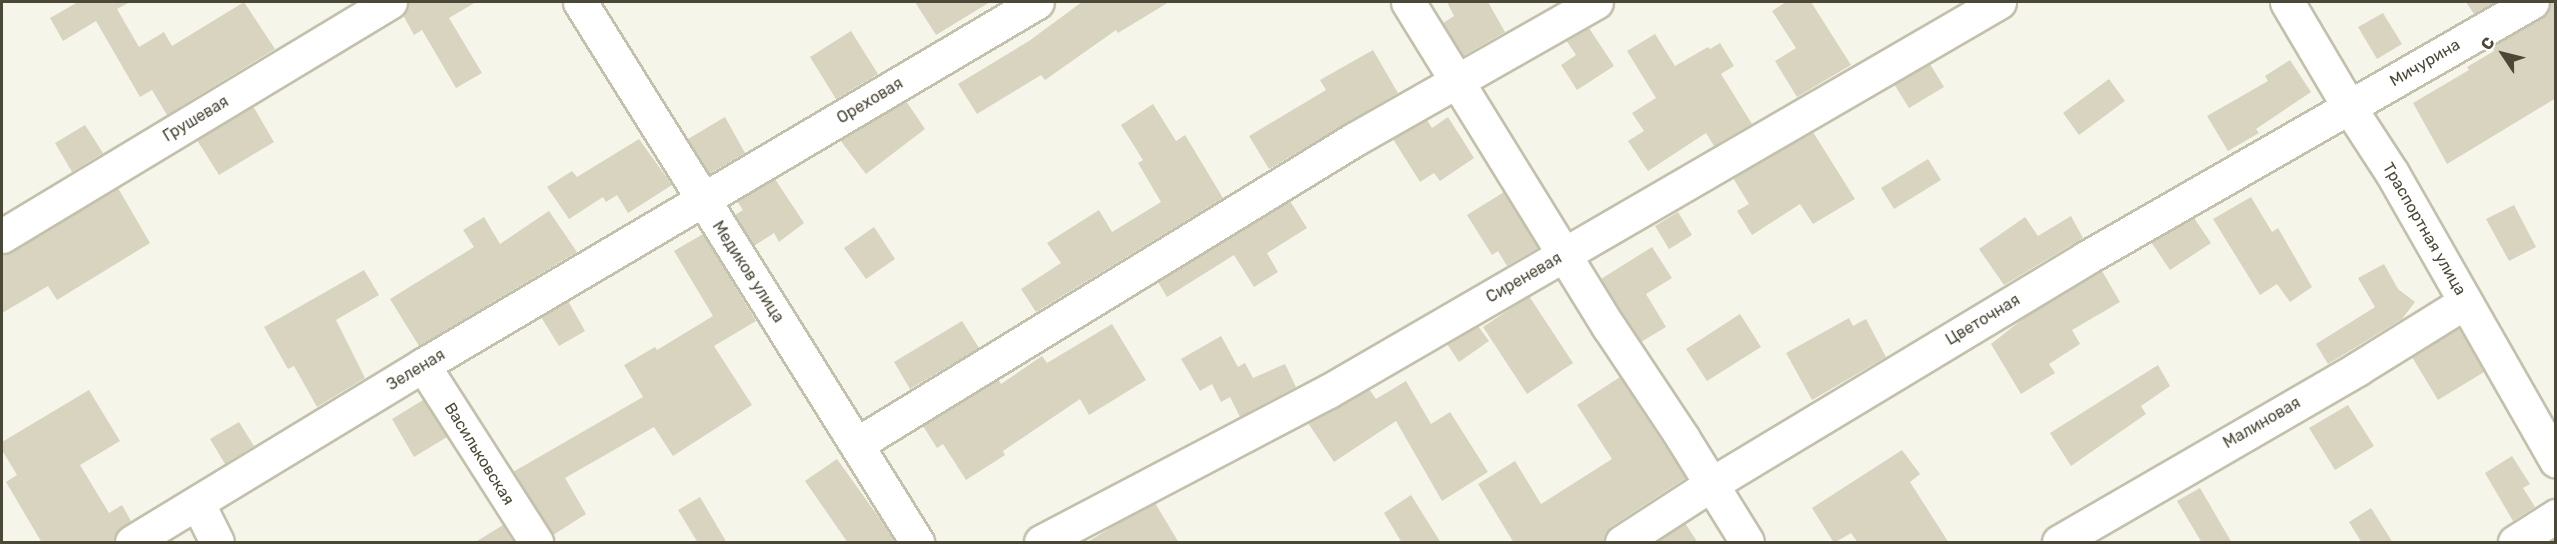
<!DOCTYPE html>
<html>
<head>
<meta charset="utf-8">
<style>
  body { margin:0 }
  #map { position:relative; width:2557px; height:544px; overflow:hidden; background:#f6f5ea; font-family:Rubik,sans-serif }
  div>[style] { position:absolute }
  .building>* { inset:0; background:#d9d4bf }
  .roads { filter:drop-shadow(2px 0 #c3c0ac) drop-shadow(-2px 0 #c3c0ac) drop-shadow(0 2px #c3c0ac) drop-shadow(0 -2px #c3c0ac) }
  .minor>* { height:33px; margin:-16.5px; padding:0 16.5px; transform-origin:16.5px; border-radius:16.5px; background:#fff }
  span { translate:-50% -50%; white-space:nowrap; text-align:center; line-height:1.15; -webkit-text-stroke:4.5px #fff; paint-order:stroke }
  .street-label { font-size:16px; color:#4b4837 }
  .frame { position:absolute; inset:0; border:3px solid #4b4837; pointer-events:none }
  .north { position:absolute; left:2473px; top:24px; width:60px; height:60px; -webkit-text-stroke:4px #fff; paint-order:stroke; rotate:305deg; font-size:16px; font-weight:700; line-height:24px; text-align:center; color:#4b4837 }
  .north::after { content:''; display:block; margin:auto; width:21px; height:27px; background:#4b4837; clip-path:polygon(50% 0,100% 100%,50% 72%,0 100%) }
</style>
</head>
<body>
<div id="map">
  <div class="building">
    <i style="clip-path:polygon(78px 2px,130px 2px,117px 9px,139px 47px,164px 32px,172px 46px,244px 2px,275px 49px,167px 115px,152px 90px,140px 97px,96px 21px,63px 41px,50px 18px)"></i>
    <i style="clip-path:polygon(409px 2px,476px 2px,449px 18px,482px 73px,456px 88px,422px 30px,414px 35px,403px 15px)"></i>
    <i style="clip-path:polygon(915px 2px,990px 2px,936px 35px)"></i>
    <i style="clip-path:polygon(1082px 2px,1169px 2px,1118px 33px,1116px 30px,1045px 80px,1041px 75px,977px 114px,958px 84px,1029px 41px)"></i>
    <i style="clip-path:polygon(1447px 2px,1488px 2px,1505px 32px,1463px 56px,1443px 23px,1454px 16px)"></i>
    <i style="clip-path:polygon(1786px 2px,1811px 2px,1851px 65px,1797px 97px,1775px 61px,1796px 48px,1772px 11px)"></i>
    <i style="clip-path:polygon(2466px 2px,2495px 2px,2474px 14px)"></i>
    <i style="clip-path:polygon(2551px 2px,2556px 2px,2556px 98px,2447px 164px,2413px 103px,2469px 70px,2467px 67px,2494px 51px,2493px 46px,2541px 18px,2548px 11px)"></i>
    <i style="clip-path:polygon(2383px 13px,2402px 44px,2377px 59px,2358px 27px)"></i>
    <i style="clip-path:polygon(1589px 28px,1614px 66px,1577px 90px,1561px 65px,1576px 55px,1566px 40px)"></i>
    <i style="clip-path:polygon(851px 31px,878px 74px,836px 99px,810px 57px)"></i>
    <i style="clip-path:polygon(1655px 34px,1675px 66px,1708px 47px,1710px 49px,1720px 43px,1734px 66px,1721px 74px,1752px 124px,1714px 146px,1706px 133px,1648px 171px,1628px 141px,1644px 131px,1632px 113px,1656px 98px,1627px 51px)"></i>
    <i style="clip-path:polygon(1373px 50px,1398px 93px,1269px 169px,1249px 136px,1326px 90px,1320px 80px)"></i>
    <i style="clip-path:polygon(2290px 60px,2311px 92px,2256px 129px,2259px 133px,2228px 151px,2207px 116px,2268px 81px,2265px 76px)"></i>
    <i style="clip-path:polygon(1930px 64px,1944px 87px,1909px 108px,1894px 84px)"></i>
    <i style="clip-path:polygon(2109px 79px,2125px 101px,2079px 135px,2063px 113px)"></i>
    <i style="clip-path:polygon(906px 101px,925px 129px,866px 174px,840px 140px)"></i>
    <i style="clip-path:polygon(1153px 104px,1176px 141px,1185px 135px,1223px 198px,1036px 312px,1021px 289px,1061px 263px,1047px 243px,1099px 210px,1112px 232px,1161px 202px,1138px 163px,1143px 160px,1121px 125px)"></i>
    <i style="clip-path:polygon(253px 106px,274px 142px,219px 175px,197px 140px)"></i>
    <i style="clip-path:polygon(725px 117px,745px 153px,709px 174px,688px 139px)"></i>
    <i style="clip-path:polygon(1448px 117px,1474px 158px,1440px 181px,1434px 173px,1420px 182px,1393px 139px,1427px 120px,1432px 128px)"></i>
    <i style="clip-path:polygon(85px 125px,103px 153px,72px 172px,55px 143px)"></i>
    <i style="clip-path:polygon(1813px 132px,1855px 199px,1813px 224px,1800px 204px,1752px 235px,1737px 211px,1749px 204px,1733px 178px)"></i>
    <i style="clip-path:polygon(639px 139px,672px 185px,628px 213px,617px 195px,606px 202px,603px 197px,569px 219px,547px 187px,572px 171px,577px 177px)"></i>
    <i style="clip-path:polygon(1928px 159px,1941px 180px,1894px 209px,1881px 188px)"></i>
    <i style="clip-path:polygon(775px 179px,804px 223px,779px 242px,774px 233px,754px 246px,735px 215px,743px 210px,737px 201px)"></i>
    <i style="clip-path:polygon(118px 188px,150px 243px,57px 300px,48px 286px,2px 313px,2px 256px)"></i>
    <i style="clip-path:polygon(1504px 192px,1538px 248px,1507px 266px,1498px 251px,1492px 255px,1467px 215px)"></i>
    <i style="clip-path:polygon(2251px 197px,2272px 232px,2278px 228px,2312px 287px,2290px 302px,2277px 284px,2260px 295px,2213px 219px)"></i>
    <i style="clip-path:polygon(1290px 201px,1307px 228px,1267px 253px,1278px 272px,1254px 287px,1234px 255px,1167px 297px,1158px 282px)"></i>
    <i style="clip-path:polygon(2514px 205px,2536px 247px,2509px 261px,2486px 219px)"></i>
    <i style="clip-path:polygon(549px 211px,577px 252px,419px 346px,390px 299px,474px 247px,463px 230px,484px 217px,500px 244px)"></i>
    <i style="clip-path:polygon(1678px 212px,1692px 235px,1669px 249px,1655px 226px)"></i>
    <i style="clip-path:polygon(2071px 216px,2083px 238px,2004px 285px,1979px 249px,2025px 217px,2038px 236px)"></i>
    <i style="clip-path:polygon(2194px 218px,2211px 243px,2170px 270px,2151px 242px)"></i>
    <i style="clip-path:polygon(874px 227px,895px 259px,866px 279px,844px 248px)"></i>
    <i style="clip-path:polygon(703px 234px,756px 321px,714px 346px,752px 405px,673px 456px,654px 427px,565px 478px,586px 514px,553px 535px,513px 472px,643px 397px,624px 365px,655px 347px,657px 350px,713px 316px,674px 251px)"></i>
    <i style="clip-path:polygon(1652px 247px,1672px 278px,1646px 294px,1666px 327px,1641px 342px,1601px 279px)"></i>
    <i style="clip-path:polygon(2384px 264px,2398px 289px,2415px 302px,2402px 319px,2328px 364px,2316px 344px,2375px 307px,2358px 278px)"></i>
    <i style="clip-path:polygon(364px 270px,379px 295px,336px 320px,365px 378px,317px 407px,294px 366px,288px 369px,264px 327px)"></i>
    <i style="clip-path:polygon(2102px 271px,2120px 302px,2072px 330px,2080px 344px,2049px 364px,2055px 373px,2021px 394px,1991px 344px,2029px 314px)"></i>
    <i style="clip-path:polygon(1529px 296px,1573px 363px,1527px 394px,1483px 327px)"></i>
    <i style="clip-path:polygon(568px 301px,585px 331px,559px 346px,541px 317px)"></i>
    <i style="clip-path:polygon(1740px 314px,1761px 347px,1707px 381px,1686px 349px)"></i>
    <i style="clip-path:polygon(1849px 318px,1853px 326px,1866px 319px,1886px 357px,1812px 400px,1786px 353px)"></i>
    <i style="clip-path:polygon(962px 321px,979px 348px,910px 389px,894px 362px)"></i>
    <i style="clip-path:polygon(1112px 324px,1146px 380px,1089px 415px,1080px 399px,1003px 451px,1005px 455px,966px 480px,943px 444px,937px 448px,923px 426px,998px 379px,1001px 384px,1042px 356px,1047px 363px)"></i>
    <i style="clip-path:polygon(1478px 326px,1489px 341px,1459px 362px,1447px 344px)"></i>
    <i style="clip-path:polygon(2459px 328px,2484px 372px,2438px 400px,2412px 357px)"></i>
    <i style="clip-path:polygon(1221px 336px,1238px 367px,1245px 363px,1253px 378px,1285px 364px,1296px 387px,1240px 417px,1230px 397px,1221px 402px,1212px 384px,1200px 391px,1181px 359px)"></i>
    <i style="clip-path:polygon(2158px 365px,2170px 386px,2141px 406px,2146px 414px,2071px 466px,2050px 433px)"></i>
    <i style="clip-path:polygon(1620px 377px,1686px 478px,1612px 526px,1606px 533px,1603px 543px,1514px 543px,1478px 484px,1515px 461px,1541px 504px,1612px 459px,1577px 405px)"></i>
    <i style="clip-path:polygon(1406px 381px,1431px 424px,1450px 412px,1488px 472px,1442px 501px,1396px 421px,1334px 462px,1308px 423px,1369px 389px,1376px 399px)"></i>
    <i style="clip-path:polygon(89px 390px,120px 441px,80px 465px,109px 513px,122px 505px,131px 521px,116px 533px,113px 543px,42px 543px,6px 482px,17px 475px,2px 450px,2px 442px)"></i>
    <i style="clip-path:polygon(423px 400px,447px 437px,414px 457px,392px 419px)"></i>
    <i style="clip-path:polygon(2348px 405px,2374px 446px,2335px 470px,2309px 428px)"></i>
    <i style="clip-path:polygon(239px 422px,254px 446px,225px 464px,210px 439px)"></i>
    <i style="clip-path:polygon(1902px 450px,1920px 474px,1910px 482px,1949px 543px,1858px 543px,1851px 533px,1834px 543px,1812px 508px)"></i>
    <i style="clip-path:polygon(2512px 456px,2530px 484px,2523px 488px,2535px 507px,2513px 521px,2485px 473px)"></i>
    <i style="clip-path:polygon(837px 459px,880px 519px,895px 543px,848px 543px,805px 481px)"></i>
    <i style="clip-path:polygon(2200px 488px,2232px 543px,2202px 543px,2177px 501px)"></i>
    <i style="clip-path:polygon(1411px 495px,1441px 543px,1402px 543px,1384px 513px)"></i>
    <i style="clip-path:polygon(700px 497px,727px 543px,698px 543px,678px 510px)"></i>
    <i style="clip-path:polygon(1155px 503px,1179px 543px,1086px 543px,1120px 522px)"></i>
    <i style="clip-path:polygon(2371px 508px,2393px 543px,2362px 543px,2349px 522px)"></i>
    <i style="clip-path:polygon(1685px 523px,1698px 543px,1656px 543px)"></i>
    <i style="clip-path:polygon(503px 525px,514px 543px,474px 543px)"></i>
  </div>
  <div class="roads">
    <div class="minor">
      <i style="left:580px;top:2px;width:637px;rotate:58.03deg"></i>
      <i style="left:1408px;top:2px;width:382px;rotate:58.3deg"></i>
      <i style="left:1609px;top:327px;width:132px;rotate:56.4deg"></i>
      <i style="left:1682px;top:437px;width:123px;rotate:58.2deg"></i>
      <i style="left:2287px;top:2px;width:122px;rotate:59.4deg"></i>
      <i style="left:2349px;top:107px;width:79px;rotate:56.9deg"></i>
      <i style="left:2392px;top:173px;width:331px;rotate:60.3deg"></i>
      <i style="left:2px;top:236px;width:453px;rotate:-31.1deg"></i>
      <i style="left:423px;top:365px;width:210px;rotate:57.4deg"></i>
      <i style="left:857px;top:444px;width:584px;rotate:-31.49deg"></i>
      <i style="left:1355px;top:139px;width:277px;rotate:-29.6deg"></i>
      <i style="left:198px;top:504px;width:42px;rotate:63.4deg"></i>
      <i style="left:132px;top:542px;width:341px;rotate:-31.3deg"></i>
      <i style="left:423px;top:365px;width:713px;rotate:-30.59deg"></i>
      <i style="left:1041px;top:542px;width:323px;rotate:-27.7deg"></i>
      <i style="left:1327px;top:392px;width:777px;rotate:-30.13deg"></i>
      <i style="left:1622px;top:542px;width:105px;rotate:-32.9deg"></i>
      <i style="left:1710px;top:485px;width:439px;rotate:-31.1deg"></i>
      <i style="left:2086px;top:258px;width:514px;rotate:-29.86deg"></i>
      <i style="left:2059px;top:542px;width:345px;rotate:-30.1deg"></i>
      <i style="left:2357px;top:369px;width:127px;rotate:-31.8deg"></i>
      <i style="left:2515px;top:542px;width:49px;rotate:-32.4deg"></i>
    </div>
  </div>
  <div class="street-label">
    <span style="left:2425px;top:63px;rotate:-30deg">Мичурина</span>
    <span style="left:870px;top:101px;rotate:-31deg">Ореховая</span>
    <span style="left:196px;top:119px;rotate:-31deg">Грушевая</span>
    <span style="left:2424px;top:229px;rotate:60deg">Траспортная улица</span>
    <span style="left:748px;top:272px;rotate:57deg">Медиков улица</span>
    <span style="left:1524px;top:278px;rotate:-30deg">Сиреневая</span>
    <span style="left:1983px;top:320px;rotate:-31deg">Цветочная</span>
    <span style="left:416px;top:370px;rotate:-31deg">Зеленая</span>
    <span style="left:2262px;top:423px;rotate:-30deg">Малиновая</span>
    <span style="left:479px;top:454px;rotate:58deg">Васильковская</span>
  </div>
  <div class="frame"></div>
  <div class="north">С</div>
</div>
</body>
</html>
